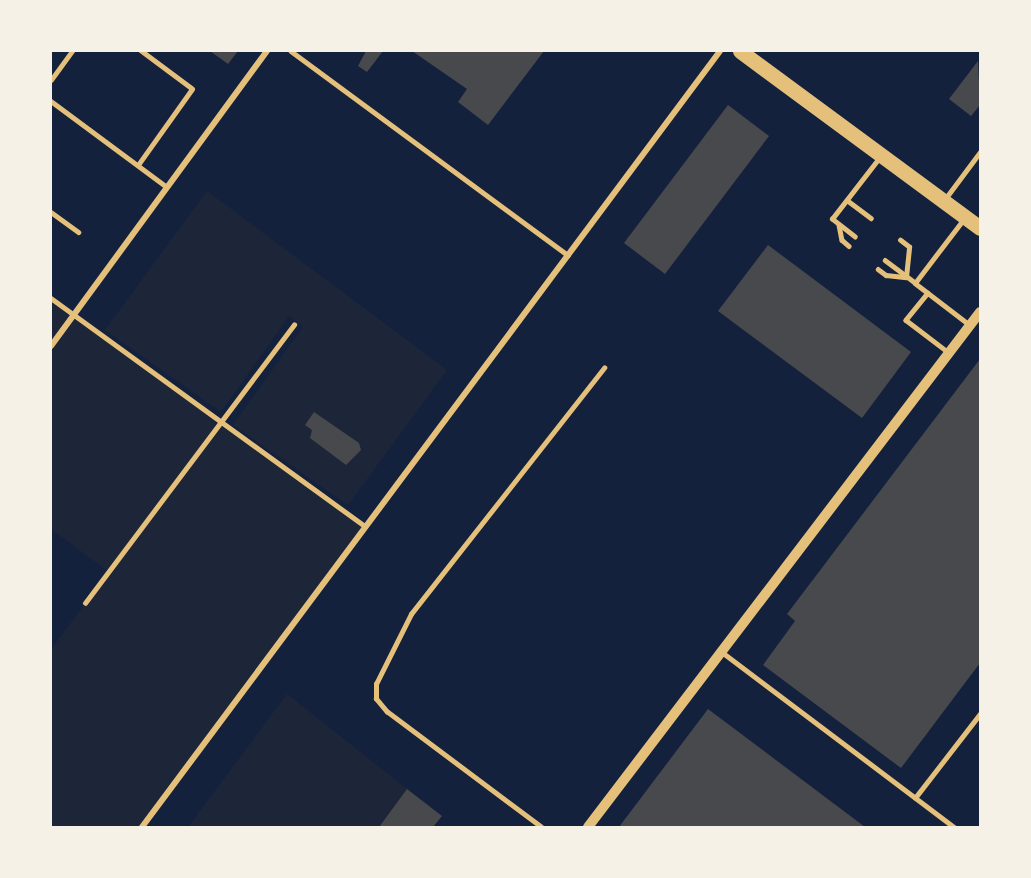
<!DOCTYPE html>
<html>
<head>
<meta charset="utf-8">
<style>
  body { margin:0 }
  #map { position:relative; width:1031px; height:878px; overflow:hidden; background:#14213d; font-family:"Asap Condensed",sans-serif }
  div>[style] { position:absolute }
  .green>* { inset:0; background:#1d2539 }
  .building>* { inset:0; background:#48494c }
  .service>* { height:4.5px; margin:-2.25px; padding:0 2.25px; transform-origin:2.25px; border-radius:2.25px; background:#e5c07b }
  .minor>* { height:6px; margin:-3px; padding:0 3px; transform-origin:3px; border-radius:3px; background:#e5c07b }
  .tertiary>* { height:10px; margin:-5px; padding:0 5px; transform-origin:5px; border-radius:5px; background:#e5c07b }
  .primary>* { height:15px; margin:-7.5px; padding:0 7.5px; transform-origin:7.5px; border-radius:7.5px; background:#e5c07b }
  span { translate:-50% -50%; white-space:nowrap; text-align:center; line-height:1.15; -webkit-text-stroke:6px #f6f1e7; paint-order:stroke }
  .frame { position:absolute; inset:0; border:52px solid #f6f1e7; pointer-events:none }
</style>
</head>
<body>
<div id="map">
  <div class="green">
    <i style="clip-path:polygon(207px 191px,447px 370px,348px 505px,233px 425px,303px 327px,289px 316px,221px 412px,105px 330px)"></i>
    <i style="clip-path:polygon(51px 298px,365px 526px,142px 827px,51px 827px,51px 649px,109px 572px,51px 529px)"></i>
    <i style="clip-path:polygon(287px 694px,407px 789px,379px 827px,188px 827px)"></i>
  </div>
  <div class="building">
    <i style="clip-path:polygon(210px 51px,238px 51px,228px 64px)"></i>
    <i style="clip-path:polygon(366px 51px,383px 51px,367px 72px,358px 66px)"></i>
    <i style="clip-path:polygon(412px 51px,544px 51px,488px 125px,458px 102px,467px 89px)"></i>
    <i style="clip-path:polygon(978px 61px,980px 105px,971px 116px,949px 99px)"></i>
    <i style="clip-path:polygon(728px 105px,769px 136px,665px 274px,624px 243px)"></i>
    <i style="clip-path:polygon(768px 245px,911px 352px,862px 418px,718px 311px)"></i>
    <i style="clip-path:polygon(980px 359px,980px 663px,901px 768px,763px 665px,795px 621px,787px 614px)"></i>
    <i style="clip-path:polygon(314px 412px,359px 443px,361px 450px,346px 465px,310px 438px,312px 430px,305px 425px)"></i>
    <i style="clip-path:polygon(708px 709px,865px 827px,619px 827px)"></i>
    <i style="clip-path:polygon(407px 789px,442px 816px,433px 827px,379px 827px)"></i>
  </div>
  <div class="service">
    <i style="left:291px;top:51px;width:344px;rotate:36.4deg"></i>
    <i style="left:51px;top:80px;width:36px;rotate:-54deg"></i>
    <i style="left:51px;top:101px;width:144px;rotate:36.6deg"></i>
    <i style="left:138px;top:165px;width:93px;rotate:-54.6deg"></i>
    <i style="left:192px;top:89px;width:64px;rotate:-143.3deg"></i>
    <i style="left:945px;top:199px;width:59px;rotate:-53.3deg"></i>
    <i style="left:847px;top:200px;width:30px;rotate:37deg"></i>
    <i style="left:51px;top:212px;width:34px;rotate:36deg"></i>
    <i style="left:839px;top:225px;width:15px;rotate:79deg"></i>
    <i style="left:842px;top:240px;width:9px;rotate:41deg"></i>
    <i style="left:855px;top:237px;width:29px;rotate:-142deg"></i>
    <i style="left:832px;top:219px;width:78px;rotate:-52.3deg"></i>
    <i style="left:885px;top:260px;width:38px;rotate:37deg"></i>
    <i style="left:915px;top:283px;width:79px;rotate:-52.7deg"></i>
    <i style="left:878px;top:269px;width:10px;rotate:37deg"></i>
    <i style="left:886px;top:275px;width:20px;rotate:6deg"></i>
    <i style="left:906px;top:277px;width:30px;rotate:-84deg"></i>
    <i style="left:909px;top:247px;width:11px;rotate:-142deg"></i>
    <i style="left:915px;top:283px;width:69px;rotate:37.4deg"></i>
    <i style="left:928px;top:293px;width:35px;rotate:129deg"></i>
    <i style="left:906px;top:320px;width:53px;rotate:37.3deg"></i>
    <i style="left:51px;top:298px;width:388px;rotate:36deg"></i>
    <i style="left:85px;top:603px;width:348px;rotate:-53.1deg"></i>
    <i style="left:722px;top:652px;width:291px;rotate:37deg"></i>
    <i style="left:915px;top:798px;width:106px;rotate:-52.3deg"></i>
    <i style="left:541px;top:827px;width:192px;rotate:-143.2deg"></i>
    <i style="left:387px;top:712px;width:17px;rotate:-130deg"></i>
    <i style="left:376px;top:699px;width:15px;rotate:-90deg"></i>
    <i style="left:376px;top:684px;width:78px;rotate:-63.4deg"></i>
    <i style="left:411px;top:614px;width:313px;rotate:-51.9deg"></i>
  </div>
  <div class="minor">
    <i style="left:51px;top:346px;width:366px;rotate:-53.8deg"></i>
    <i style="left:142px;top:827px;width:968px;rotate:-53.32deg"></i>
  </div>
  <div class="tertiary">
    <i style="left:588px;top:827px;width:647px;rotate:-52.72deg"></i>
  </div>
  <div class="primary">
    <i style="left:740px;top:51px;width:298px;rotate:36.4deg"></i>
  </div>
  <div class="frame"></div>
</div>
</body>
</html>
